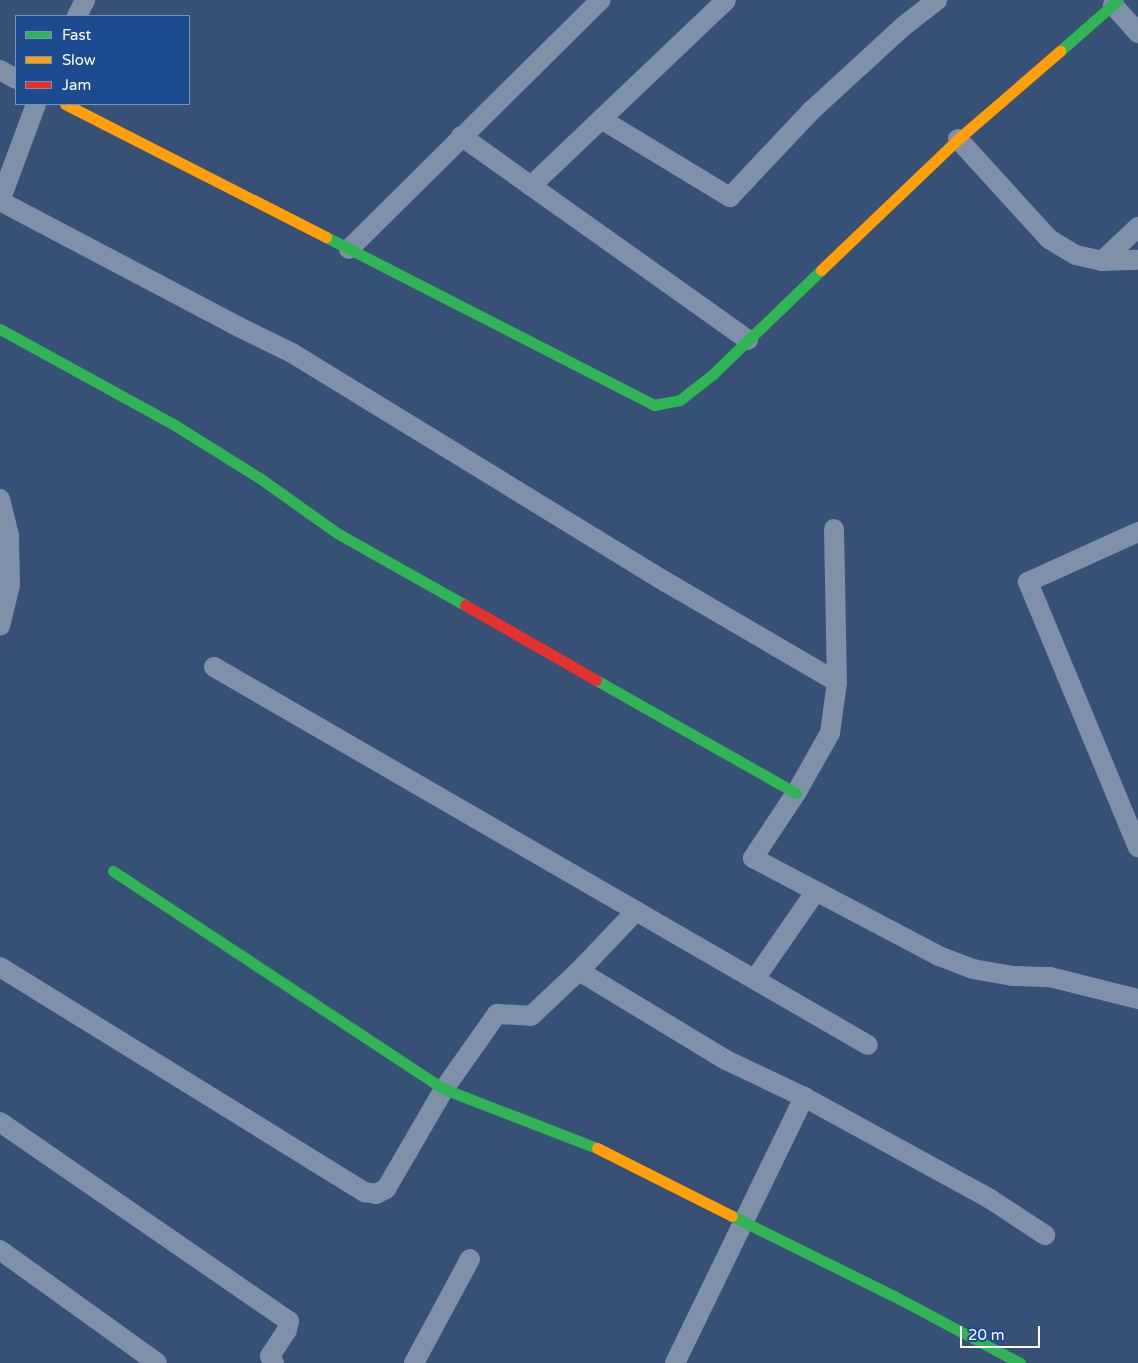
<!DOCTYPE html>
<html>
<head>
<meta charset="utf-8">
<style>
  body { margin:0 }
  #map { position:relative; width:1138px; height:1363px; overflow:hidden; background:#375075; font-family:"Varela Round",sans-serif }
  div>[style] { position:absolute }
  .street>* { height:20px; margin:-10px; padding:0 10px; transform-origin:10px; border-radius:10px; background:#7e91a8 }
  .fast>* { height:11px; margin:-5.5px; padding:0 5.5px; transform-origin:5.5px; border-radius:5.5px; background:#30b455 }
  .slow>* { height:11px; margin:-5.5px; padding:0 5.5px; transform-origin:5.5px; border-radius:5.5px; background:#ff9f0a }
  .jam>* { height:11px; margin:-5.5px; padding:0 5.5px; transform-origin:5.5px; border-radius:5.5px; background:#e5322d }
  span { translate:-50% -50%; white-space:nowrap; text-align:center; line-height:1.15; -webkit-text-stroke:5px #1c4b90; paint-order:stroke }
  .legend { position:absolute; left:15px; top:15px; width:175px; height:90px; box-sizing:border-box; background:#1c4b90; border:1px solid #7793bc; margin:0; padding:6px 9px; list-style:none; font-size:15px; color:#fff }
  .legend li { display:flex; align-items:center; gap:10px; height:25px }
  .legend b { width:25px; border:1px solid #7793bc }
  .scale { position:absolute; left:960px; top:1326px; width:80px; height:22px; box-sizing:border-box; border:2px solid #fff; border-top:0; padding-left:6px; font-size:15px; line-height:18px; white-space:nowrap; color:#fff; -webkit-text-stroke:4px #1c4b90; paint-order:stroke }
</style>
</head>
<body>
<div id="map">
  <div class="street">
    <div style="left:1113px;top:5px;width:38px;rotate:48deg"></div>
    <div style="left:77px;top:16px;width:18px;rotate:-63deg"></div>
    <div style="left:0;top:70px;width:18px;rotate:29deg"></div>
    <div style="left:601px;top:119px;width:151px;rotate:31.2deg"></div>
    <div style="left:730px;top:197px;width:118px;rotate:-46.7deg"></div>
    <div style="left:811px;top:111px;width:127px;rotate:-42.5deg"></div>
    <div style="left:905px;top:25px;width:41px;rotate:-38deg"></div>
    <div style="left:461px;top:136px;width:352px;rotate:35.4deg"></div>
    <div style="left:958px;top:139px;width:135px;rotate:47.7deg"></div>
    <div style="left:1049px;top:239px;width:31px;rotate:31deg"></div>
    <div style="left:1076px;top:255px;width:27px;rotate:13deg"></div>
    <div style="left:1102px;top:261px;width:36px;rotate:-2deg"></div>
    <div style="left:531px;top:186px;width:269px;rotate:-43.6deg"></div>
    <div style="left:0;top:201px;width:270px;rotate:27.8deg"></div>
    <div style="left:239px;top:327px;width:59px;rotate:26.1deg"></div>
    <div style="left:292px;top:353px;width:439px;rotate:31.5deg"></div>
    <div style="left:666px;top:582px;width:198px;rotate:30.3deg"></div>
    <div style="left:0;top:201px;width:103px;rotate:-69.6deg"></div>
    <div style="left:349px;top:249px;width:354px;rotate:-44.7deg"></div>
    <div style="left:1102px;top:261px;width:50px;rotate:-43.4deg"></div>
    <div style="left:0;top:499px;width:38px;rotate:76deg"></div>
    <div style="left:9px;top:536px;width:49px;rotate:88.8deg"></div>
    <div style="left:10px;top:585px;width:42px;rotate:103.7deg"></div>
    <div style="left:834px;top:529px;width:153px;rotate:88.9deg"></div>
    <div style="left:837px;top:682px;width:51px;rotate:97.8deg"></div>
    <div style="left:830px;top:733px;width:69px;rotate:119.5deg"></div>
    <div style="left:796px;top:793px;width:78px;rotate:123.5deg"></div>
    <div style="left:753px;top:858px;width:210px;rotate:27.8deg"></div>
    <div style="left:939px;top:956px;width:36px;rotate:21deg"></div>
    <div style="left:973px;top:969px;width:41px;rotate:9.9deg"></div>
    <div style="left:1013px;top:976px;width:37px;rotate:2deg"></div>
    <div style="left:1050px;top:977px;width:91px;rotate:14deg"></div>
    <div style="left:1138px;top:532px;width:121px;rotate:155.6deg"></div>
    <div style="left:1028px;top:582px;width:287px;rotate:67.5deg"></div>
    <div style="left:214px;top:667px;width:755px;rotate:30.03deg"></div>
    <div style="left:0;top:967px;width:429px;rotate:31.7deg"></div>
    <div style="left:365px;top:1192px;width:11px;rotate:10deg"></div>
    <div style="left:376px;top:1194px;width:11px;rotate:-27deg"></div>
    <div style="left:386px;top:1189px;width:116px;rotate:-59.9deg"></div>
    <div style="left:444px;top:1089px;width:92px;rotate:-54.8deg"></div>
    <div style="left:497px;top:1014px;width:34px;rotate:3deg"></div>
    <div style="left:531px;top:1016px;width:66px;rotate:-43.2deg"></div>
    <div style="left:579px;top:971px;width:83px;rotate:-46.5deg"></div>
    <div style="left:579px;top:971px;width:172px;rotate:31.2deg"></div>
    <div style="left:726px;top:1060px;width:86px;rotate:25.4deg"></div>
    <div style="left:804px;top:1097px;width:212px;rotate:28.7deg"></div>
    <div style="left:990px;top:1199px;width:66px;rotate:33.2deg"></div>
    <div style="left:755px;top:979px;width:107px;rotate:-55.3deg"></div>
    <div style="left:0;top:1122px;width:351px;rotate:34.6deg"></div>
    <div style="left:289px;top:1321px;width:9px;rotate:103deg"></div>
    <div style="left:287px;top:1330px;width:31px;rotate:123deg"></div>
    <div style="left:270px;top:1356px;width:8px;rotate:60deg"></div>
    <div style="left:0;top:1250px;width:193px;rotate:35.7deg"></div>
    <div style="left:414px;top:1363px;width:118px;rotate:-61.7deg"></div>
    <div style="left:675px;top:1363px;width:296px;rotate:-64.1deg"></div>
  </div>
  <div class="fast">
    <div style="left:1060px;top:51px;width:77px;rotate:-41.3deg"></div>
    <div style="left:326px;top:237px;width:369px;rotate:27.1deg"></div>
    <div style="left:654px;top:405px;width:26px;rotate:-11deg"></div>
    <div style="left:680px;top:400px;width:42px;rotate:-38.2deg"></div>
    <div style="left:713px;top:374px;width:150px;rotate:-43.9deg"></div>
    <div style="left:0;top:329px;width:197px;rotate:28.8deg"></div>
    <div style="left:173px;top:424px;width:104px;rotate:32deg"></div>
    <div style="left:261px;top:479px;width:93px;rotate:35.4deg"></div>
    <div style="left:337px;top:533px;width:147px;rotate:29.4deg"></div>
    <div style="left:596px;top:680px;width:230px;rotate:29.5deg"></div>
    <div style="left:113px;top:871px;width:396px;rotate:33.4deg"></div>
    <div style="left:444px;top:1089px;width:164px;rotate:21.1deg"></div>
    <div style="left:732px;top:1216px;width:181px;rotate:26.3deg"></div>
    <div style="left:894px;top:1296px;width:143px;rotate:28deg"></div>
  </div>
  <div class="slow">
    <div style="left:65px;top:104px;width:293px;rotate:27deg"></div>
    <div style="left:821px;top:270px;width:190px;rotate:-43.7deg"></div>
    <div style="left:958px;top:139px;width:135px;rotate:-40.8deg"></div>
    <div style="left:597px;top:1148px;width:151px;rotate:26.7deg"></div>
  </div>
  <div class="jam">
    <div style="left:465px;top:605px;width:151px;rotate:29.8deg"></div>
  </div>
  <ul class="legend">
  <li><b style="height:6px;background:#30b455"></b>Fast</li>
  <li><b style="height:6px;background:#ff9f0a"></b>Slow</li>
  <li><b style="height:6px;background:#e5322d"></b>Jam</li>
  </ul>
  <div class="scale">20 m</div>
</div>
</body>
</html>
